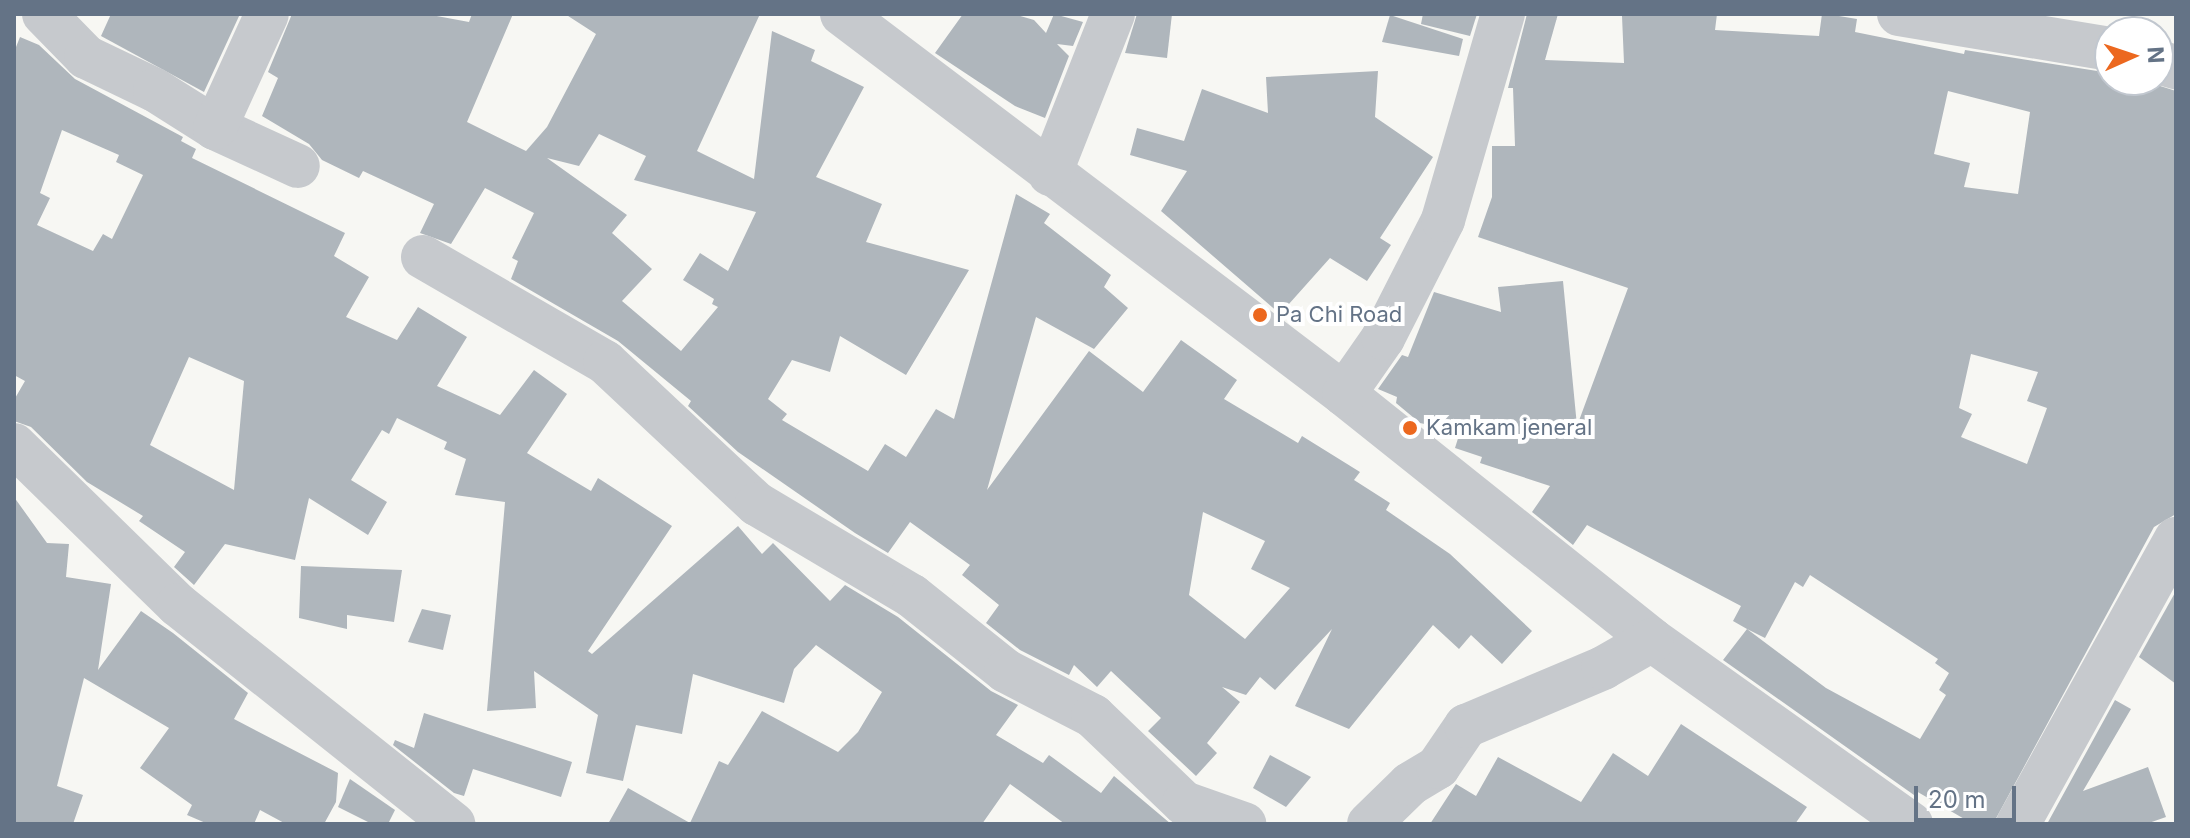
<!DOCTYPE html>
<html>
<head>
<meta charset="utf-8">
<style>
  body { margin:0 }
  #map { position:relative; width:2190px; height:838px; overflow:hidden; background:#f7f7f3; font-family:Inter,sans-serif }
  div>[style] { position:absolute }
  .building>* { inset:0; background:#afb6bc }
  .minor>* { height:44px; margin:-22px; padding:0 22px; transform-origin:22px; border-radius:22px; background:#c6c9cd }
  .dots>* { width:22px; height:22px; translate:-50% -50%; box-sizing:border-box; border:4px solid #fff; border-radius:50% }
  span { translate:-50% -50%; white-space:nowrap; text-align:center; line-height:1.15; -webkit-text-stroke:8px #fff; paint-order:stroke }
  .poi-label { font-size:22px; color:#647386 }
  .left { translate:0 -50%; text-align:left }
  .frame { position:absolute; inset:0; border:16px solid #647386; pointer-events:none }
  .north { position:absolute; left:2094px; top:16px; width:80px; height:80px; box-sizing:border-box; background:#fff; border:2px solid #c1c7cf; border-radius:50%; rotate:87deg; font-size:22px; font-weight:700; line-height:32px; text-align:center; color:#647386 }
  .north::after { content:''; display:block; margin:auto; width:28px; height:36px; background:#ec681f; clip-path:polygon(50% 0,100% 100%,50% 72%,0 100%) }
  .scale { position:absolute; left:1914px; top:786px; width:102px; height:36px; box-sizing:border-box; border:4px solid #647386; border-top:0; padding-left:10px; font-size:24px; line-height:28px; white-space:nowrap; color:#647386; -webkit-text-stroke:6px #fff; paint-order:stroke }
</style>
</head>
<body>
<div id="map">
  <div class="building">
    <div style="clip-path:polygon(111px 14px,240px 14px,204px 92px,101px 36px)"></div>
    <div style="clip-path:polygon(evenodd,292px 14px,426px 14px,469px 22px,472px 14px,513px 14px,467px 122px,526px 151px,547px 127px,596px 34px,565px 14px,760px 14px,697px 151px,754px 179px,772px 31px,815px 50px,811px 61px,864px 87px,816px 177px,882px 204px,866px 242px,969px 270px,906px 375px,840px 336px,830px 372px,792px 360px,768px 399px,787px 414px,782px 420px,868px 471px,885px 444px,906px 457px,936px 409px,954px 419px,1016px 194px,1050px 214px,1044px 223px,1111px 275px,1104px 287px,1128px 308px,1094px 349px,1036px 317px,987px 490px,1089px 351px,1143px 392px,1181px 340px,1237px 380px,1224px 399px,1298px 443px,1302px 436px,1360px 472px,1354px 480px,1390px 503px,1386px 510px,1450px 554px,1532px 631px,1502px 664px,1471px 635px,1459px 649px,1433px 625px,1349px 729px,1295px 706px,1332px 629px,1275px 690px,1260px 677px,1246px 695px,1222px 687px,1240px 702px,1207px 743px,1217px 753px,1196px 776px,1148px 731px,1161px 718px,1111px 671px,1097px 687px,1074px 665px,1069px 675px,1020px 650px,986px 623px,999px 605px,962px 575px,970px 565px,910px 522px,888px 553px,855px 533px,738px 452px,688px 406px,691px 401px,618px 341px,511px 279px,518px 261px,512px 258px,534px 213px,485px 188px,451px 244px,420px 233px,434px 204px,363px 171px,359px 178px,322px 160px,309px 144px,262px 116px,278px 78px,268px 72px,292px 14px,599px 134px,646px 156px,634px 180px,756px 212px,728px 271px,700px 253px,683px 280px,714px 299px,712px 304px,718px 307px,681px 351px,622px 301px,652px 269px,612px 233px,627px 215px,547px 158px,579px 166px,599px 134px,292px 14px,1203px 512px,1265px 541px,1251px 569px,1290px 588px,1245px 639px,1189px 595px,1203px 512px)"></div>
    <div style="clip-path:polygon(963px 14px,1013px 14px,1034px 20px,1046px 33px,1054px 14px,1083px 22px,1073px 46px,1057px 44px,1069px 56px,1045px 118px,1015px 106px,935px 53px)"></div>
    <div style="clip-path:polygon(1137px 14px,1172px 14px,1167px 58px,1125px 53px)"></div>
    <div style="clip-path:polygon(1423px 14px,1477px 14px,1470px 36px,1421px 24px)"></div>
    <div style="clip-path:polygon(evenodd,1527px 14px,1558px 14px,1545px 60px,1624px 63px,1622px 16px,1717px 14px,1715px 30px,1819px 36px,1822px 14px,1827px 14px,1857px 19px,1855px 32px,1964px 54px,1965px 50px,2110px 73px,2110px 80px,2141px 80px,2176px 91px,2176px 514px,2154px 527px,1993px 824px,1973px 824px,1916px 791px,1914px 795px,1723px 660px,1747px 629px,1733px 621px,1741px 606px,1587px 525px,1573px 545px,1532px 512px,1550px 486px,1480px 463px,1482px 457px,1455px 448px,1460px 432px,1420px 423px,1396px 403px,1397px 397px,1378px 389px,1402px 355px,1408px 357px,1434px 292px,1501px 312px,1498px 287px,1563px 281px,1577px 426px,1628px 288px,1478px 237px,1492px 197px,1492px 146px,1515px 146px,1513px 88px,1508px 88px,1527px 14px,1948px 91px,2030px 112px,2018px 194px,1964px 187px,1970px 163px,1934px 154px,1948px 91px,1527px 14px,1971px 354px,2038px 372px,2027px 401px,2047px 408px,2027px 464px,1961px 437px,1972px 414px,1959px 408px,1971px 354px,1527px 14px,1810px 575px,1938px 659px,1935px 663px,1949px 673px,1939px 690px,1946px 695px,1920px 739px,1826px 688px,1747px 629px,1765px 638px,1795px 582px,1803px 587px,1810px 575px)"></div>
    <div style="clip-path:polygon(1390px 15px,1463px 39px,1459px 56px,1382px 42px)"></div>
    <div style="clip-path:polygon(evenodd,20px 37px,39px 45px,75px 79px,183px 137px,181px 141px,196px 149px,192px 158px,345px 233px,334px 256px,369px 277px,346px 317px,397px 340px,418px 307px,467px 337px,437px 386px,500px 415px,534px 370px,567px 394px,527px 453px,591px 491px,598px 478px,672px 526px,588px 651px,592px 654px,738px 526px,762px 554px,773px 543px,830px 601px,845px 585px,898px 617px,991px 691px,1018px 705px,996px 735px,1043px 763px,1049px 755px,1101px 793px,1114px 776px,1171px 824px,1065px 824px,1010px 784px,982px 824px,608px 824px,628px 788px,690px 823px,719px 761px,728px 765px,762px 711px,838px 752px,858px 732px,882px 692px,816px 645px,794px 669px,784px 703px,693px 674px,682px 734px,636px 725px,623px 781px,586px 773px,598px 715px,534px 671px,536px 708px,487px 711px,505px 502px,455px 495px,466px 459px,444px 449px,447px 442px,397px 418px,389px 434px,382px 430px,351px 480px,387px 502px,368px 535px,309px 498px,295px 560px,225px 544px,194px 585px,174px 567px,185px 552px,139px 521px,143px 516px,87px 482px,31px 427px,14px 421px,14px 400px,25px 381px,14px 375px,14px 52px,20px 37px,62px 130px,119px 155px,116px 162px,143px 175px,112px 239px,103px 234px,93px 251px,37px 225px,50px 198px,40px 193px,62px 130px,20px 37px,189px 357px,244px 381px,234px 490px,150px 445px,189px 357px)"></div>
    <div style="clip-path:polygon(1378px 71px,1375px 117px,1433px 157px,1380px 238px,1391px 245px,1367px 281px,1330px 258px,1280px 314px,1161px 211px,1187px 171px,1130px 155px,1137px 128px,1184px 141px,1202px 89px,1268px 113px,1266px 77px)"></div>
    <div style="clip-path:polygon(14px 497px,47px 543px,69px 544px,66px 577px,111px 584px,98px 670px,141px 611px,173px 633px,248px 693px,234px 719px,338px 773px,336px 802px,324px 824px,286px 824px,260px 810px,254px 824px,208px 824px,187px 815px,192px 805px,140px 768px,169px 728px,84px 678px,57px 786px,83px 795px,73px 824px,14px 824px)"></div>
    <div style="clip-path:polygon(301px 566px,402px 570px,394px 622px,347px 615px,347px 629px,299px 618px)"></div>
    <div style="clip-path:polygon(2176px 591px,2176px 684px,2139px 657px)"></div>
    <div style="clip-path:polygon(422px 609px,451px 615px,443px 650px,408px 642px)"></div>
    <div style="clip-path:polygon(2115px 700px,2131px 709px,2083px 791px,2148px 767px,2166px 817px,2146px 824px,2047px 824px)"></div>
    <div style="clip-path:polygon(424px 713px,572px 762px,561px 797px,473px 769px,464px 796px,454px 793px,393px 745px,395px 740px,414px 748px)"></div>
    <div style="clip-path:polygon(1681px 724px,1807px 807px,1795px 824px,1430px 824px,1456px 784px,1476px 796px,1498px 757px,1581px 802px,1613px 753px,1648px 776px)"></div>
    <div style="clip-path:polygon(1270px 755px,1311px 777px,1286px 807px,1253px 788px)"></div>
    <div style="clip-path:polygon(350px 779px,395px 810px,388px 824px,372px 824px,338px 807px)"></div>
  </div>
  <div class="minor">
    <div style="left:44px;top:14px;width:60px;rotate:45.7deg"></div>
    <div style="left:86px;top:57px;width:76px;rotate:25.6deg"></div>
    <div style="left:155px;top:90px;width:71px;rotate:32.3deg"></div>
    <div style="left:215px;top:128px;width:91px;rotate:24.6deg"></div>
    <div style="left:842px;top:14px;width:630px;rotate:37.12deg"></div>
    <div style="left:1344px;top:394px;width:394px;rotate:38.6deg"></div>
    <div style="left:1652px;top:640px;width:318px;rotate:35.4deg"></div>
    <div style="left:1899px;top:14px;width:214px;rotate:9.4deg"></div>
    <div style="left:2158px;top:62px;width:19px;rotate:16deg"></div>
    <div style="left:215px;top:128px;width:125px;rotate:-65.5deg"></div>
    <div style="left:1050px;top:174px;width:172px;rotate:-68.5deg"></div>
    <div style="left:423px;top:257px;width:210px;rotate:30deg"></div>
    <div style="left:605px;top:362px;width:208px;rotate:43.1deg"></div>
    <div style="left:757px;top:504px;width:180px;rotate:30.7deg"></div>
    <div style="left:912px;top:596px;width:120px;rotate:38.6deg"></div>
    <div style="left:1006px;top:671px;width:98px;rotate:27.3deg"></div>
    <div style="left:1093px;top:716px;width:126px;rotate:43.7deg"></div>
    <div style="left:1184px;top:803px;width:64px;rotate:19.3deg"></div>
    <div style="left:1344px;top:394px;width:68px;rotate:-55.1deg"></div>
    <div style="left:1383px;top:338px;width:132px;rotate:-63deg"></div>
    <div style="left:1443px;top:220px;width:215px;rotate:-73.8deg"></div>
    <div style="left:14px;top:445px;width:229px;rotate:44.3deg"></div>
    <div style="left:178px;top:605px;width:352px;rotate:38.5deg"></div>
    <div style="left:1369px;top:824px;width:57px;rotate:-44.3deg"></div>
    <div style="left:1410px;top:784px;width:33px;rotate:-31deg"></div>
    <div style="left:1438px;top:767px;width:50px;rotate:-55.7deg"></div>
    <div style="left:1466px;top:726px;width:149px;rotate:-22.9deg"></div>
    <div style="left:1603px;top:668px;width:56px;rotate:-29.7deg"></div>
    <div style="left:2018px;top:824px;width:326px;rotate:-61deg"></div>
  </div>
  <div class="dots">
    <div style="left:1260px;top:315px;background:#ec681f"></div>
    <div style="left:1410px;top:428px;background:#ec681f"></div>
  </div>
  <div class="poi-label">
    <span class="left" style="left:1276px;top:315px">Pa Chi Road</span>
    <span class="left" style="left:1426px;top:428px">Kamkam jeneral</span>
  </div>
  <div class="frame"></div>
  <div class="north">N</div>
  <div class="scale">20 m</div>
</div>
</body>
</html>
